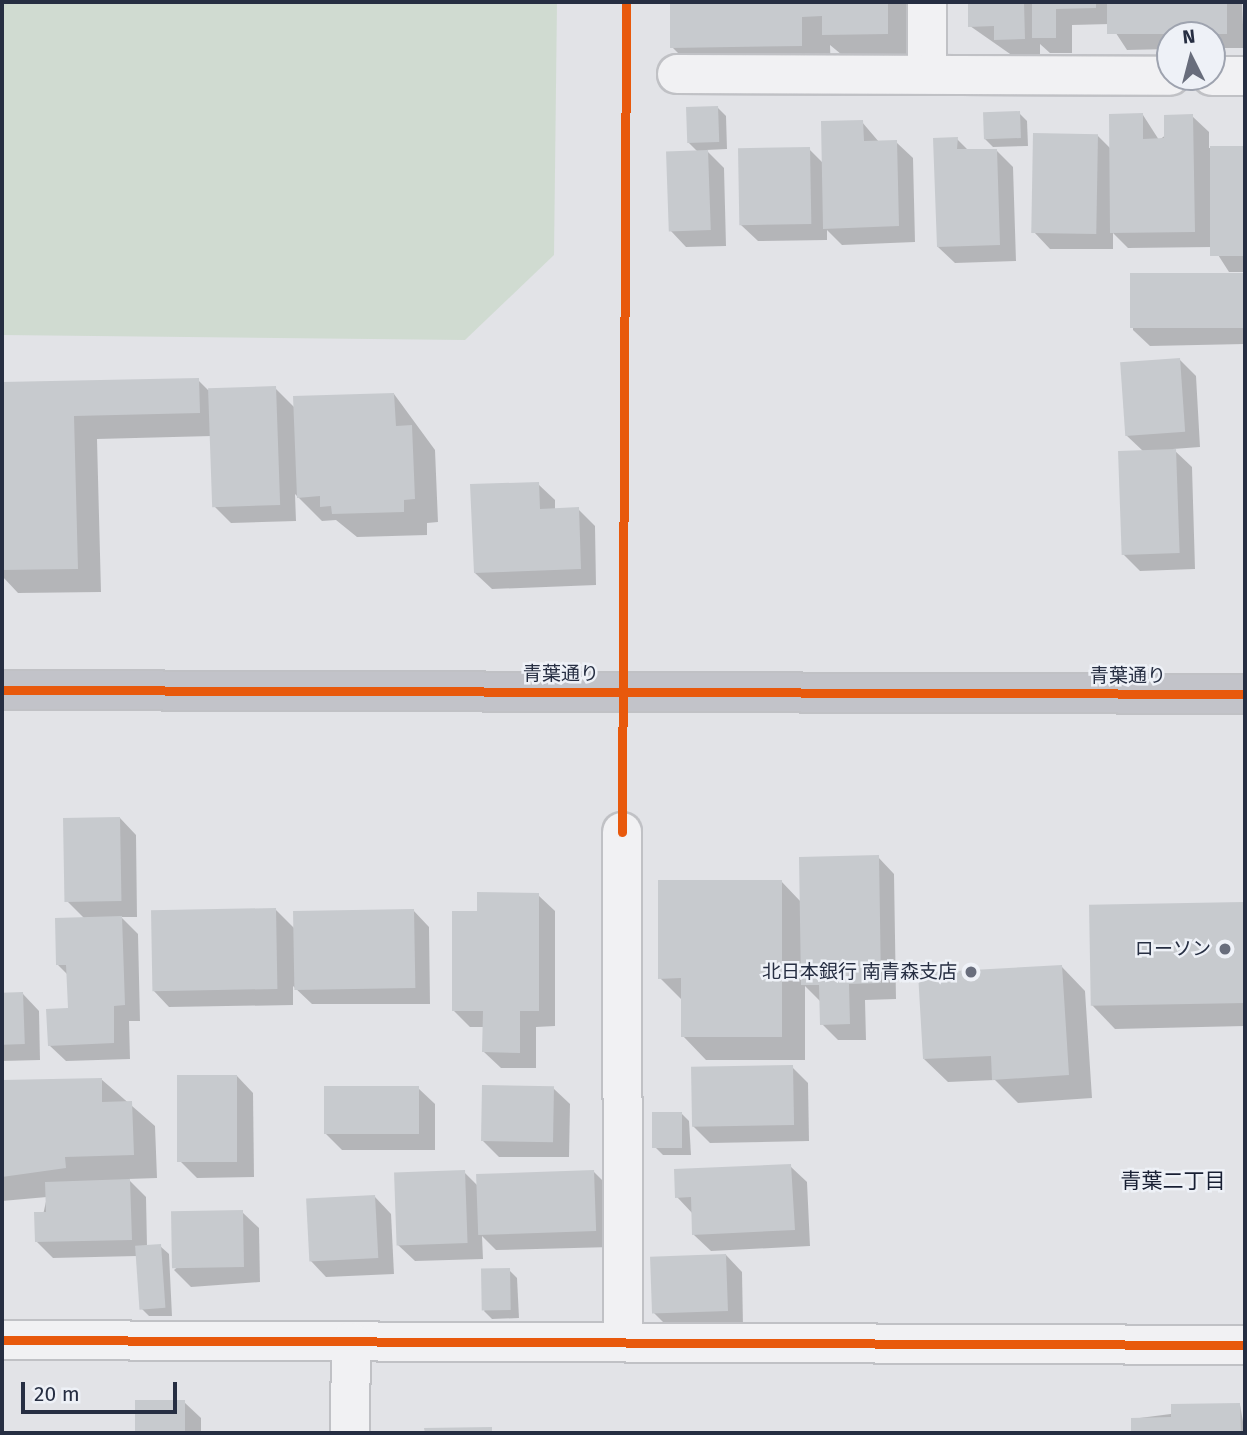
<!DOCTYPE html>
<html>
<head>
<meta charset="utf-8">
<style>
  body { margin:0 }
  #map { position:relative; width:1247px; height:1435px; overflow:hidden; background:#e2e3e7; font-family:"Fira Sans","Noto Sans JP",sans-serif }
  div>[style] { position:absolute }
  .green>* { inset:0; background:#d0dbd1 }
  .shadow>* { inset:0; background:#0003 }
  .building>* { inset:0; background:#c7cace; transform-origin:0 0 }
  .roads { filter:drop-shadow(2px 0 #c0c1c5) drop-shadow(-2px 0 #c0c1c5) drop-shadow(0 2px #c0c1c5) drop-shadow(0 -2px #c0c1c5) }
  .street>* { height:38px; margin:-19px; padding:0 19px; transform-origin:19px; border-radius:19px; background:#f1f1f3 }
  .secondary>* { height:38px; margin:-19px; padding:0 19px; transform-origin:19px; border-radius:19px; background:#c2c3c9 }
  .cycleway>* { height:9px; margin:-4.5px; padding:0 4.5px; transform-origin:4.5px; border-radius:4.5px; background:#e8590c }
  .dots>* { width:19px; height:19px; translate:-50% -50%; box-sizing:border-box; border:4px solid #eef1f7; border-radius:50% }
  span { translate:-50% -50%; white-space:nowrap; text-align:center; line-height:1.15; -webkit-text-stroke:5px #eef1f7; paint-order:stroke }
  .street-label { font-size:19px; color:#262e42 }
  .poi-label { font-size:19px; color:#262e42 }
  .right { translate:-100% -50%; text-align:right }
  .neighbourhood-label { font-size:21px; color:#181f33 }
  .frame { position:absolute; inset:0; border:4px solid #262e42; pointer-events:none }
  .north { position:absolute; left:1156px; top:21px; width:70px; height:70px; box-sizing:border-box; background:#eef1f7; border:2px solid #9ea3af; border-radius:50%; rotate:354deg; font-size:19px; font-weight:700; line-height:28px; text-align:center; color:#262e42 }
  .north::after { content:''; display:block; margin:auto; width:24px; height:32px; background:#686d7c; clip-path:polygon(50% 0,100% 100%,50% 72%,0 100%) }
  .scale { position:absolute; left:21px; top:1382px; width:156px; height:32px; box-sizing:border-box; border:4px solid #262e42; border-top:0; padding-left:9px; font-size:21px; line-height:24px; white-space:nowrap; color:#262e42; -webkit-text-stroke:5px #eef1f7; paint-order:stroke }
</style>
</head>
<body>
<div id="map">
  <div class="green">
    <div style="clip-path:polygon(2px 2px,557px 2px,554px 255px,465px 340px,2px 335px)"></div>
  </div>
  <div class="shadow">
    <div style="clip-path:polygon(672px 2px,917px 2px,917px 63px,853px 64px,830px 45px,831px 75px,702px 77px,672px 47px)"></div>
    <div style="clip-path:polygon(970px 2px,1242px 2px,1244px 48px,1212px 48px,1212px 35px,1170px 35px,1170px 49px,1127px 50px,1110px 24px,1072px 25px,1072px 53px,1050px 53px,1040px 44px,1040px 55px,1013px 56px,970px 26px)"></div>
    <div style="clip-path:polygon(718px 108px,726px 116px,727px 149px,706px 150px,724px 168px,726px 246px,686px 247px,670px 230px,698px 152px,688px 142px)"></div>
    <div style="clip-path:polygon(1019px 113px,1027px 121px,1028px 146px,993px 147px,985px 139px)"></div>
    <div style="clip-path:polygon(1143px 115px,1159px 140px,1192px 116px,1209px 132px,1209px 148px,1245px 148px,1245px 272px,1229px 272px,1213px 247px,1128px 248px,1113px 233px,1113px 249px,1050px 249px,1034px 232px,1097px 135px,1111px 149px)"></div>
    <div style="clip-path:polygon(862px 122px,879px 142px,896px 142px,913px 158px,915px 242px,842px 245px,827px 230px,827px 240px,758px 241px,741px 225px,809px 149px,823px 163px)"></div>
    <div style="clip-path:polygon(957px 139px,969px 151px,996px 150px,1013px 167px,1016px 261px,955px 263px,938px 247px)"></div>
    <div style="clip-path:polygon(1245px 275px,1245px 344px,1150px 346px,1133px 330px,1132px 279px)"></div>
    <div style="clip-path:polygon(1180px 360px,1196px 376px,1200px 447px,1173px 449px,1192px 467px,1195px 569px,1140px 571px,1123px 554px,1144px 452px,1126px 435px)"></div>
    <div style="clip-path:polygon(198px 380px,208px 390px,275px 388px,295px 408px,394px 394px,435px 450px,438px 522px,427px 523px,427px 535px,357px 537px,336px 520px,322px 521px,295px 494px,296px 521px,231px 523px,215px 507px,212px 436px,97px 439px,101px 592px,18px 593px,2px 576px,2px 383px)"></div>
    <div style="clip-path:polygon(538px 484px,555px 500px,555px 510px,578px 509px,595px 526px,596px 585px,492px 589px,475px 573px)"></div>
    <div style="clip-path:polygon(120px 818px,136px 835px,137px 917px,121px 917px,138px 934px,140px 1021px,129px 1021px,130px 1059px,66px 1061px,49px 1045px,70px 1009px,68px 975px,58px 965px,85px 919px,67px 901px)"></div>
    <div style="clip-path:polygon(878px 857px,894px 874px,896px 999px,865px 1000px,866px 1040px,838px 1040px,822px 1024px,820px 1001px,805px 986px,805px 1060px,706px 1060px,683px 1036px,683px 1001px,660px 978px,781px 881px,801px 902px)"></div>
    <div style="clip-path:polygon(538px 895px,555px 911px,555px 1026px,536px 1027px,536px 1068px,501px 1068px,484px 1052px,484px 1027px,470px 1027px,453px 1010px,479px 913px)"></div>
    <div style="clip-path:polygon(1243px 903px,1245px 1026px,1115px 1029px,1092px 1005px)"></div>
    <div style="clip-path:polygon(276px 910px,295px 929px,413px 910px,429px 927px,430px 1004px,312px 1004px,293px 986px,293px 1005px,169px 1007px,153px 990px)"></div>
    <div style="clip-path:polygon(1062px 967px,1085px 991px,1092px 1098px,1018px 1103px,995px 1080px,948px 1082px,924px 1059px)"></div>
    <div style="clip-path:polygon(23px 994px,39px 1011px,40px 1060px,2px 1061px,2px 995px)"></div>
    <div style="clip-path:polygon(792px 1067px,808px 1083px,809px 1141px,710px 1143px,693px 1126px)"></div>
    <div style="clip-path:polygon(237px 1076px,253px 1093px,254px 1177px,197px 1178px,180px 1161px)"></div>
    <div style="clip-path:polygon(101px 1079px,155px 1126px,157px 1178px,128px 1179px,146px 1197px,147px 1246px,160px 1246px,169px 1254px,172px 1316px,149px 1316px,141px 1308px,137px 1256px,53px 1258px,37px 1242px,47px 1197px,2px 1201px,2px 1082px)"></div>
    <div style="clip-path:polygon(418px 1088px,435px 1104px,435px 1150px,342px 1150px,326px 1134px)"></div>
    <div style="clip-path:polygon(553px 1088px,570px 1104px,569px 1157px,499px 1157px,483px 1141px)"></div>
    <div style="clip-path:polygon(681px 1113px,689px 1121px,691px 1155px,663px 1155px,655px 1147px)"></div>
    <div style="clip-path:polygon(790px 1166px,807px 1182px,810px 1246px,711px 1251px,694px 1235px,693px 1214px,677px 1197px)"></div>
    <div style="clip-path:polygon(593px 1171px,610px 1188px,612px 1247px,496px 1250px,482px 1236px,483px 1259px,415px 1261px,398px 1245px,464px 1172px,478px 1186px)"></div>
    <div style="clip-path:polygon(375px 1197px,391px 1214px,394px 1274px,326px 1277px,310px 1260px)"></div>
    <div style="clip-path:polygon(242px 1212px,259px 1228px,260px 1282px,191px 1287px,174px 1270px)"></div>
    <div style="clip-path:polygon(726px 1255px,742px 1272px,743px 1327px,670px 1329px,653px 1312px)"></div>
    <div style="clip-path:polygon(509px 1270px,517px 1278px,519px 1318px,492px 1319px,484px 1311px)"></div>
    <div style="clip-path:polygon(137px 1402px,184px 1402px,201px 1418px,201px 1433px,137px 1433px)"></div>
    <div style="clip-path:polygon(1240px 1405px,1245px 1433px,1133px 1433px,1132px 1419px)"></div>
  </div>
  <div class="building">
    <div style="clip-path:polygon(670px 2px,888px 2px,888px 34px,822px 35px,822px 16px,802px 17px,802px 46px,670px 48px)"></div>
    <div style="clip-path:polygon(968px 2px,1024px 2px,1025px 39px,994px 40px,994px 26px,968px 27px)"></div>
    <div style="clip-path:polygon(1032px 2px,1096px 2px,1096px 8px,1056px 9px,1056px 38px,1032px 38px)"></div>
    <div style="left:1107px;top:2px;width:120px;height:32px"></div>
    <div style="left:718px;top:106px;width:36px;height:32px;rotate:88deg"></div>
    <div style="left:1020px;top:111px;width:27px;height:37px;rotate:88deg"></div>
    <div style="clip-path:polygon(1143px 113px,1143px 139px,1164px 138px,1164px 115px,1193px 114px,1195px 232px,1110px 233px,1109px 114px)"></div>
    <div style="clip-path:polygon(863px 120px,864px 141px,897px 140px,899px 226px,823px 229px,821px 121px)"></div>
    <div style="left:1033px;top:133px;width:65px;height:100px;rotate:1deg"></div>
    <div style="clip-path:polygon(958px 137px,957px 149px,997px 149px,1000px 245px,937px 247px,933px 138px)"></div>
    <div style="left:1210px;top:146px;width:35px;height:110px"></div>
    <div style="left:810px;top:147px;width:77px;height:72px;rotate:89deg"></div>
    <div style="left:708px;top:150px;width:80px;height:42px;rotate:88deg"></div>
    <div style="left:1245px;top:273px;width:55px;height:115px;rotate:90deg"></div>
    <div style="left:1180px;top:358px;width:74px;height:60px;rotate:86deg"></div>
    <div style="clip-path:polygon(199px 378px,200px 413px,74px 416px,78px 569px,2px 570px,2px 382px)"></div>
    <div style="left:276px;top:386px;width:119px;height:68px;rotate:88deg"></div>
    <div style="clip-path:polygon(394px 393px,396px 426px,412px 425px,415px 499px,404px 500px,404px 512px,332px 514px,331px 506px,320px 507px,320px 496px,297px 498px,293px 396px)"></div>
    <div style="left:1176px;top:449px;width:104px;height:58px;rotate:88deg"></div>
    <div style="clip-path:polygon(539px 482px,540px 509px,579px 507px,581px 569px,474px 573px,470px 484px)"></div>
    <div style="left:120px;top:817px;width:84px;height:57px;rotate:89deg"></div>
    <div style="clip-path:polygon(879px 855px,881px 983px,849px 984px,850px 1024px,820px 1025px,819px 985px,801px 985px,799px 857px)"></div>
    <div style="clip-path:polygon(658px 880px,782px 880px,782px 1037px,681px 1037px,681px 978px,658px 979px)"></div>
    <div style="clip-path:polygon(477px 892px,539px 893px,539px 1011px,520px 1011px,520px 1053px,482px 1052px,483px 1011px,452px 1011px,452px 911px,477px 911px)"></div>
    <div style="left:1244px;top:902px;width:101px;height:155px;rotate:89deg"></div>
    <div style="left:276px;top:908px;width:81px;height:125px;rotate:89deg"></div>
    <div style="left:414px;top:909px;width:79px;height:121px;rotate:89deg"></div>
    <div style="clip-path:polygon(122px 916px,125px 1005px,114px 1006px,114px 1043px,48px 1046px,46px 1009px,68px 1008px,66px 965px,56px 965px,55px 918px)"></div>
    <div style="clip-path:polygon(1062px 965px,1069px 1075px,992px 1080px,991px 1056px,923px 1059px,918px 973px)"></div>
    <div style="left:23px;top:992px;width:52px;height:21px;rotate:88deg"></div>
    <div style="left:793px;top:1065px;width:60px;height:102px;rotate:89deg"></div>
    <div style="left:177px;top:1075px;width:60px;height:87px"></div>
    <div style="clip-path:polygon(102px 1078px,102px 1102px,132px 1101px,134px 1155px,65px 1157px,66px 1168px,2px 1177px,2px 1080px)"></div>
    <div style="left:482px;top:1085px;width:72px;height:56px;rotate:1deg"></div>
    <div style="left:324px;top:1086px;width:95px;height:48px"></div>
    <div style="left:652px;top:1112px;width:30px;height:36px"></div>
    <div style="clip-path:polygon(791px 1164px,795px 1230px,692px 1235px,691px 1197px,675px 1198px,674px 1169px)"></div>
    <div style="left:465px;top:1170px;width:73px;height:71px;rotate:88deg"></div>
    <div style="left:594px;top:1170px;width:61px;height:118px;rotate:88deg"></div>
    <div style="clip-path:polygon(130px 1179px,132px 1240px,35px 1242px,34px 1212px,46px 1212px,45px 1182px)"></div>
    <div style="left:375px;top:1195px;width:63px;height:69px;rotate:87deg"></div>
    <div style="left:243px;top:1210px;width:57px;height:72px;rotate:89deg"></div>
    <div style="left:161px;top:1244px;width:64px;height:26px;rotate:86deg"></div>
    <div style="left:726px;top:1254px;width:57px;height:76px;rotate:88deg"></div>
    <div style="left:510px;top:1268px;width:42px;height:29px;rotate:89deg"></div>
    <div style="left:135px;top:1400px;width:50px;height:33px"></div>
    <div style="clip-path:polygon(1240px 1403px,1241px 1433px,1131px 1433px,1131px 1418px,1171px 1417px,1171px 1404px)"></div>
    <div style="clip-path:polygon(492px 1427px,492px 1433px,425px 1433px,424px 1428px)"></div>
    <div style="left:1000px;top:1431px;width:91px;height:2px"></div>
  </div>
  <div class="roads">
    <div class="street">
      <div style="left:927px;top:2px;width:72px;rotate:90deg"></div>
      <div style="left:677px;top:74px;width:493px;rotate:0.2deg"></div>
      <div style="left:1212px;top:76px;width:33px"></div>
      <div style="left:622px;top:832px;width:510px;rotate:89.89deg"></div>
      <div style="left:2px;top:1340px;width:1243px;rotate:0.23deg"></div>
      <div style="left:350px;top:1433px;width:91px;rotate:-89.4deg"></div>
    </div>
    <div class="secondary">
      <div style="left:2px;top:690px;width:1243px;rotate:0.18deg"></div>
    </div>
  </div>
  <div class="cycleway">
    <div style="left:2px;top:690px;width:1243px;rotate:0.18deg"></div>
    <div style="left:622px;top:832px;width:830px;rotate:-89.72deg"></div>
    <div style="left:2px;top:1340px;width:1243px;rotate:0.23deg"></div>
  </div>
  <div class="dots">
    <div style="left:1225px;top:949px;background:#686d7c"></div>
    <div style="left:971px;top:972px;background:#686d7c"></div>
  </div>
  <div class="street-label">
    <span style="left:561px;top:674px">青葉通り</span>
    <span style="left:1128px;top:676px">青葉通り</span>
  </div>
  <div class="poi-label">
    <span class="right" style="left:1211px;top:949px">ローソン</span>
    <span class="right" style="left:957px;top:972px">北日本銀行 南青森支店</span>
  </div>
  <div class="neighbourhood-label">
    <span style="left:1173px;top:1181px">青葉二丁目</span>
  </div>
  <div class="frame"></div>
  <div class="north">N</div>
  <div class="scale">20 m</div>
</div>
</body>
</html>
